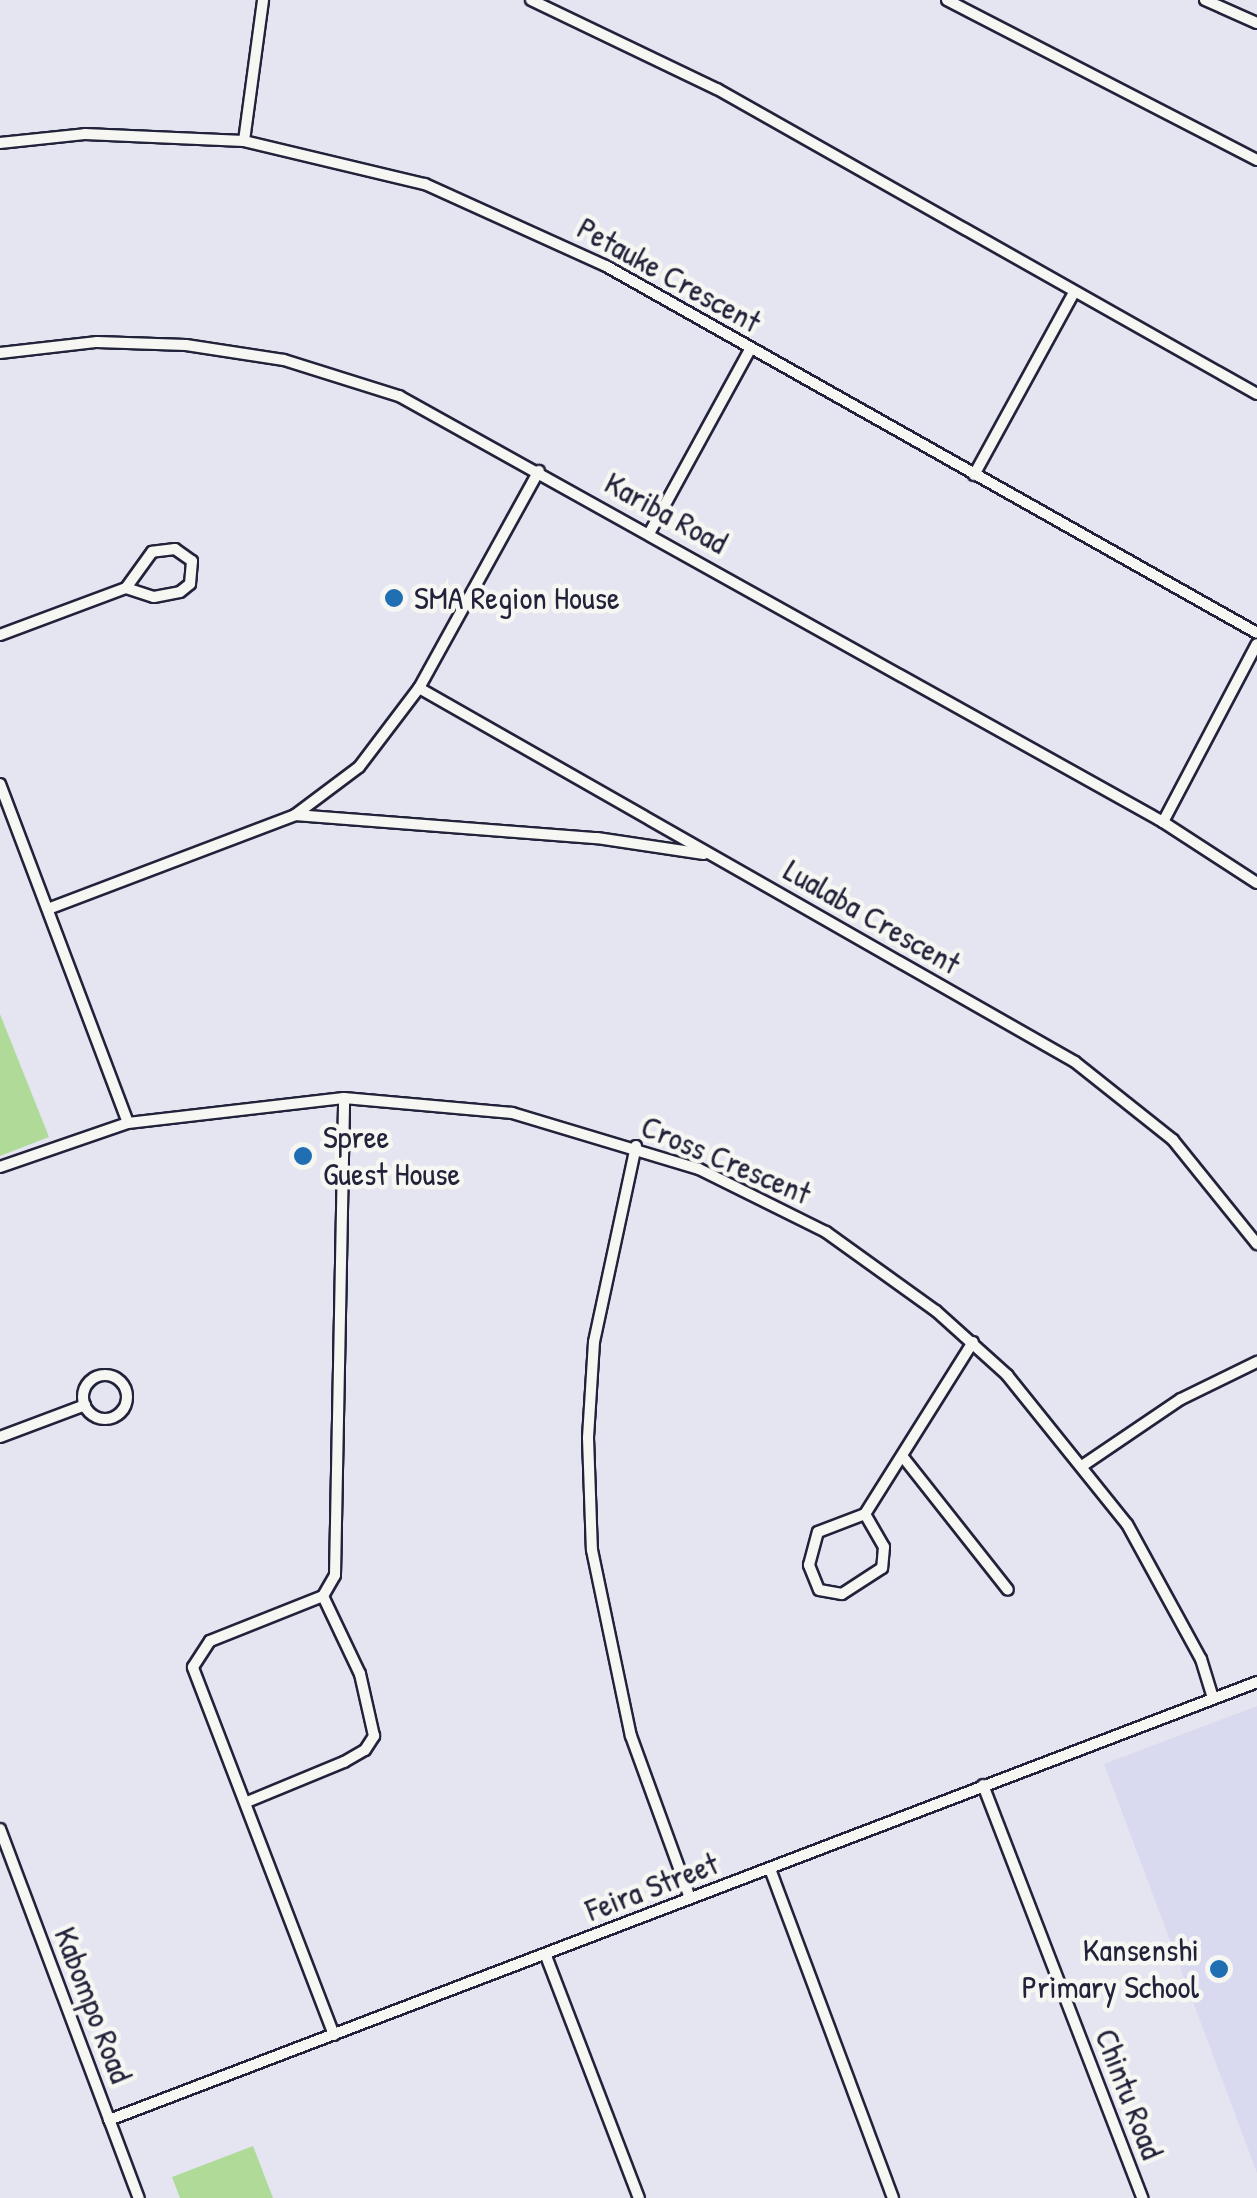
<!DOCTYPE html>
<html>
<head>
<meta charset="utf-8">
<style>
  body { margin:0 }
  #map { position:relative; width:1257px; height:2198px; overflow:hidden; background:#e5e5f1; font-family:"Patrick Hand",sans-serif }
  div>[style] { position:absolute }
  .built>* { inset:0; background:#d9d9f0 }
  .green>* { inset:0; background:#afda98 }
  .roads { filter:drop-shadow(2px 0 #22223b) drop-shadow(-2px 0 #22223b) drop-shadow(0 2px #22223b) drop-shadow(0 -2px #22223b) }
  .street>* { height:10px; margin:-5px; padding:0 5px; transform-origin:5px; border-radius:5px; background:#f6f6f2 }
  .street>.ring { margin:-5px; padding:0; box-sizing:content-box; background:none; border:10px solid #f6f6f2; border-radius:50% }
  .dots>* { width:28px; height:28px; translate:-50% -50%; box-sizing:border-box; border:5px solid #f6f6f2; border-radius:50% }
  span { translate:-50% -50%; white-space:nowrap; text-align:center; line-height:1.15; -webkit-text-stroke:9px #f6f6f2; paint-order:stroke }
  .street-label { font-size:32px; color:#22223b }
  .poi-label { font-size:32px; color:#22223b }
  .left { translate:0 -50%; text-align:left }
  .right { translate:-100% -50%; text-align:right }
</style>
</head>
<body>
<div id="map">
  <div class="built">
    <div style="clip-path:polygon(1257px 1706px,1257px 2173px,1104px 1764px)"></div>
  </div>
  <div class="green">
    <div style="clip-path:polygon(0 1014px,49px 1137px,0 1156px)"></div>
    <div style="clip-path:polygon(253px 2146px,273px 2198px,180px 2198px,172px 2177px)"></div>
  </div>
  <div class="roads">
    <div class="street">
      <div style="left:531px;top:0;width:206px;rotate:25.6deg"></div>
      <div style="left:717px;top:89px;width:620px;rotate:29.46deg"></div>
      <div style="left:947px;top:0;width:349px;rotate:27.3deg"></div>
      <div style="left:1205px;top:0;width:57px;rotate:23.9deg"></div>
      <div style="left:244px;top:141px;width:142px;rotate:-82.3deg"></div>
      <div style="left:0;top:143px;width:85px;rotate:-6deg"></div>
      <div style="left:85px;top:134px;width:159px;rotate:2.5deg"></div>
      <div style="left:244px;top:141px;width:186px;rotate:13.4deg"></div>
      <div style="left:425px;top:184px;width:199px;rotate:24.4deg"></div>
      <div style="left:606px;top:266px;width:747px;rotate:29.41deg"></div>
      <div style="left:0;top:353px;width:98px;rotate:-6.5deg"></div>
      <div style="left:97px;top:342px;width:89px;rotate:1.9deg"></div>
      <div style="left:186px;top:345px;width:99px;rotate:8.7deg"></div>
      <div style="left:284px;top:360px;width:121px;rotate:17.4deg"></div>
      <div style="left:399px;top:396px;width:875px;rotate:29.14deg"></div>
      <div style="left:1163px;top:822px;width:112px;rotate:33deg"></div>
      <div style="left:974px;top:475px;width:209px;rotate:-61.3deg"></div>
      <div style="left:650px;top:532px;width:209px;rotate:-61.3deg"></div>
      <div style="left:0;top:635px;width:134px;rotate:-20.5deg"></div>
      <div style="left:126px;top:588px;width:29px;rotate:18deg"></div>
      <div style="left:154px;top:597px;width:26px;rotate:-11deg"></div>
      <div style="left:180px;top:592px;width:13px;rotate:-39deg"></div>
      <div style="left:190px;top:584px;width:23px;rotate:-85deg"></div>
      <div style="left:192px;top:561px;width:21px;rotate:-145deg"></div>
      <div style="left:175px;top:549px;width:23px;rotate:173deg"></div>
      <div style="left:152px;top:552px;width:44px;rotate:125.8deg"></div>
      <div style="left:419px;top:688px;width:755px;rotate:29.69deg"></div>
      <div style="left:1075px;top:1062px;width:125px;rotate:38.5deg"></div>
      <div style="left:1173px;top:1140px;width:134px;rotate:51.1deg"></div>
      <div style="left:0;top:784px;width:362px;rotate:69.3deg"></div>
      <div style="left:295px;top:815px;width:303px;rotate:4.4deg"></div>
      <div style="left:597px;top:838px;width:108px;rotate:8.5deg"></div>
      <div style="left:1163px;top:822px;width:201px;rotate:-62.2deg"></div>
      <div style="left:48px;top:909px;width:264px;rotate:-20.8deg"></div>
      <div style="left:295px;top:815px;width:80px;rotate:-36.9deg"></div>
      <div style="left:359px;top:767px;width:99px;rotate:-52.8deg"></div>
      <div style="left:419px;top:688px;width:248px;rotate:-61.1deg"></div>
      <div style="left:636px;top:1146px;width:200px;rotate:102.1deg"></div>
      <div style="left:594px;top:1342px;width:96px;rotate:93.6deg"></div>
      <div style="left:588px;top:1438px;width:112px;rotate:88deg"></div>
      <div style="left:592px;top:1550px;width:190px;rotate:78.2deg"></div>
      <div style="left:631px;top:1736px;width:172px;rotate:70deg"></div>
      <div style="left:0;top:1167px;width:135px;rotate:-19deg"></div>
      <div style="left:128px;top:1123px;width:217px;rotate:-6.6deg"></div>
      <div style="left:344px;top:1098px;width:169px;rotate:5.1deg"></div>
      <div style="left:512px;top:1113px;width:195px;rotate:16.7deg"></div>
      <div style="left:699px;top:1169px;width:142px;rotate:26.4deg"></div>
      <div style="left:826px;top:1232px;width:135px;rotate:35.7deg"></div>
      <div style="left:936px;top:1311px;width:96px;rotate:42deg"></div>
      <div style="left:1007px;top:1375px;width:191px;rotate:51.2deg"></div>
      <div style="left:1127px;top:1524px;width:154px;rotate:61.3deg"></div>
      <div style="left:1201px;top:1659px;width:41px;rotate:72.9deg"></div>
      <div class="ring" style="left:83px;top:1375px;width:34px;height:34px"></div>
      <div style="left:0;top:1437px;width:91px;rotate:-20.6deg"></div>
      <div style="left:903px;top:1457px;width:169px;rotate:51.7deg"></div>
      <div style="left:1085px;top:1464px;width:116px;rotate:-34.1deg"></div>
      <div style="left:1181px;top:1399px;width:85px;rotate:-26deg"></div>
      <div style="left:865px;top:1514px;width:38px;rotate:60deg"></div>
      <div style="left:884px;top:1547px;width:21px;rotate:95deg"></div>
      <div style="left:882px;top:1568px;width:48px;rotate:147deg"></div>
      <div style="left:842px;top:1594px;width:23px;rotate:-170deg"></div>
      <div style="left:819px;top:1590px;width:27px;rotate:-112deg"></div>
      <div style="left:809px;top:1565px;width:34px;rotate:-75deg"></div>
      <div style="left:818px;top:1532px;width:50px;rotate:-21deg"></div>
      <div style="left:865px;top:1514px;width:203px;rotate:-57.9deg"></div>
      <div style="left:983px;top:1785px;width:443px;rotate:68.9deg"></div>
      <div style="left:247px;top:1802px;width:105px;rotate:-22.4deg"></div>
      <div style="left:344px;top:1762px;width:24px;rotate:-30deg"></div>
      <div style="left:365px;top:1750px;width:17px;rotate:-57deg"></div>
      <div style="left:374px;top:1736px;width:64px;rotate:-102.7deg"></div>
      <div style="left:360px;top:1674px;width:86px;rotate:-115.4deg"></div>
      <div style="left:0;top:1829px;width:394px;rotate:69.4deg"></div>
      <div style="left:770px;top:1869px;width:351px;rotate:69.5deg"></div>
      <div style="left:546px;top:1956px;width:259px;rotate:69deg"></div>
      <div style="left:334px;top:2035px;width:394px;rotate:-111deg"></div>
      <div style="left:193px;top:1667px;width:31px;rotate:-57deg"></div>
      <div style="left:210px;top:1641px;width:122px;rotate:-21.7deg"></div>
      <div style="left:323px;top:1596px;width:24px;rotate:-60deg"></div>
      <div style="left:335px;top:1575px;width:477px;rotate:-88.9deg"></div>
      <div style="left:109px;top:2120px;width:1229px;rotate:-20.88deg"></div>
    </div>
  </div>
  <div class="dots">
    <div style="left:394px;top:598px;background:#1f6fb2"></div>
    <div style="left:303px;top:1156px;background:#1f6fb2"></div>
    <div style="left:1219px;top:1969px;background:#1f6fb2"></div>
  </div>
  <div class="street-label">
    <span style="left:669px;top:275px;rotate:29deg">Petauke Crescent</span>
    <span style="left:666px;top:513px;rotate:29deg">Kariba Road</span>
    <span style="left:872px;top:917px;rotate:30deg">Lualaba Crescent</span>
    <span style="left:726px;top:1160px;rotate:23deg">Cross Crescent</span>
    <span style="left:652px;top:1887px;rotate:-21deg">Feira Street</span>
    <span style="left:93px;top:2005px;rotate:69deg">Kabompo Road</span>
    <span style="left:1129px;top:2094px;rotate:69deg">Chintu Road</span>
  </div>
  <div class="poi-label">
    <span class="left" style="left:414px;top:598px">SMA Region House</span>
    <span class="left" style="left:323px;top:1156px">Spree<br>Guest House</span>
    <span class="right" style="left:1199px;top:1969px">Kansenshi<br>Primary School</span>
  </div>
</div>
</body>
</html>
